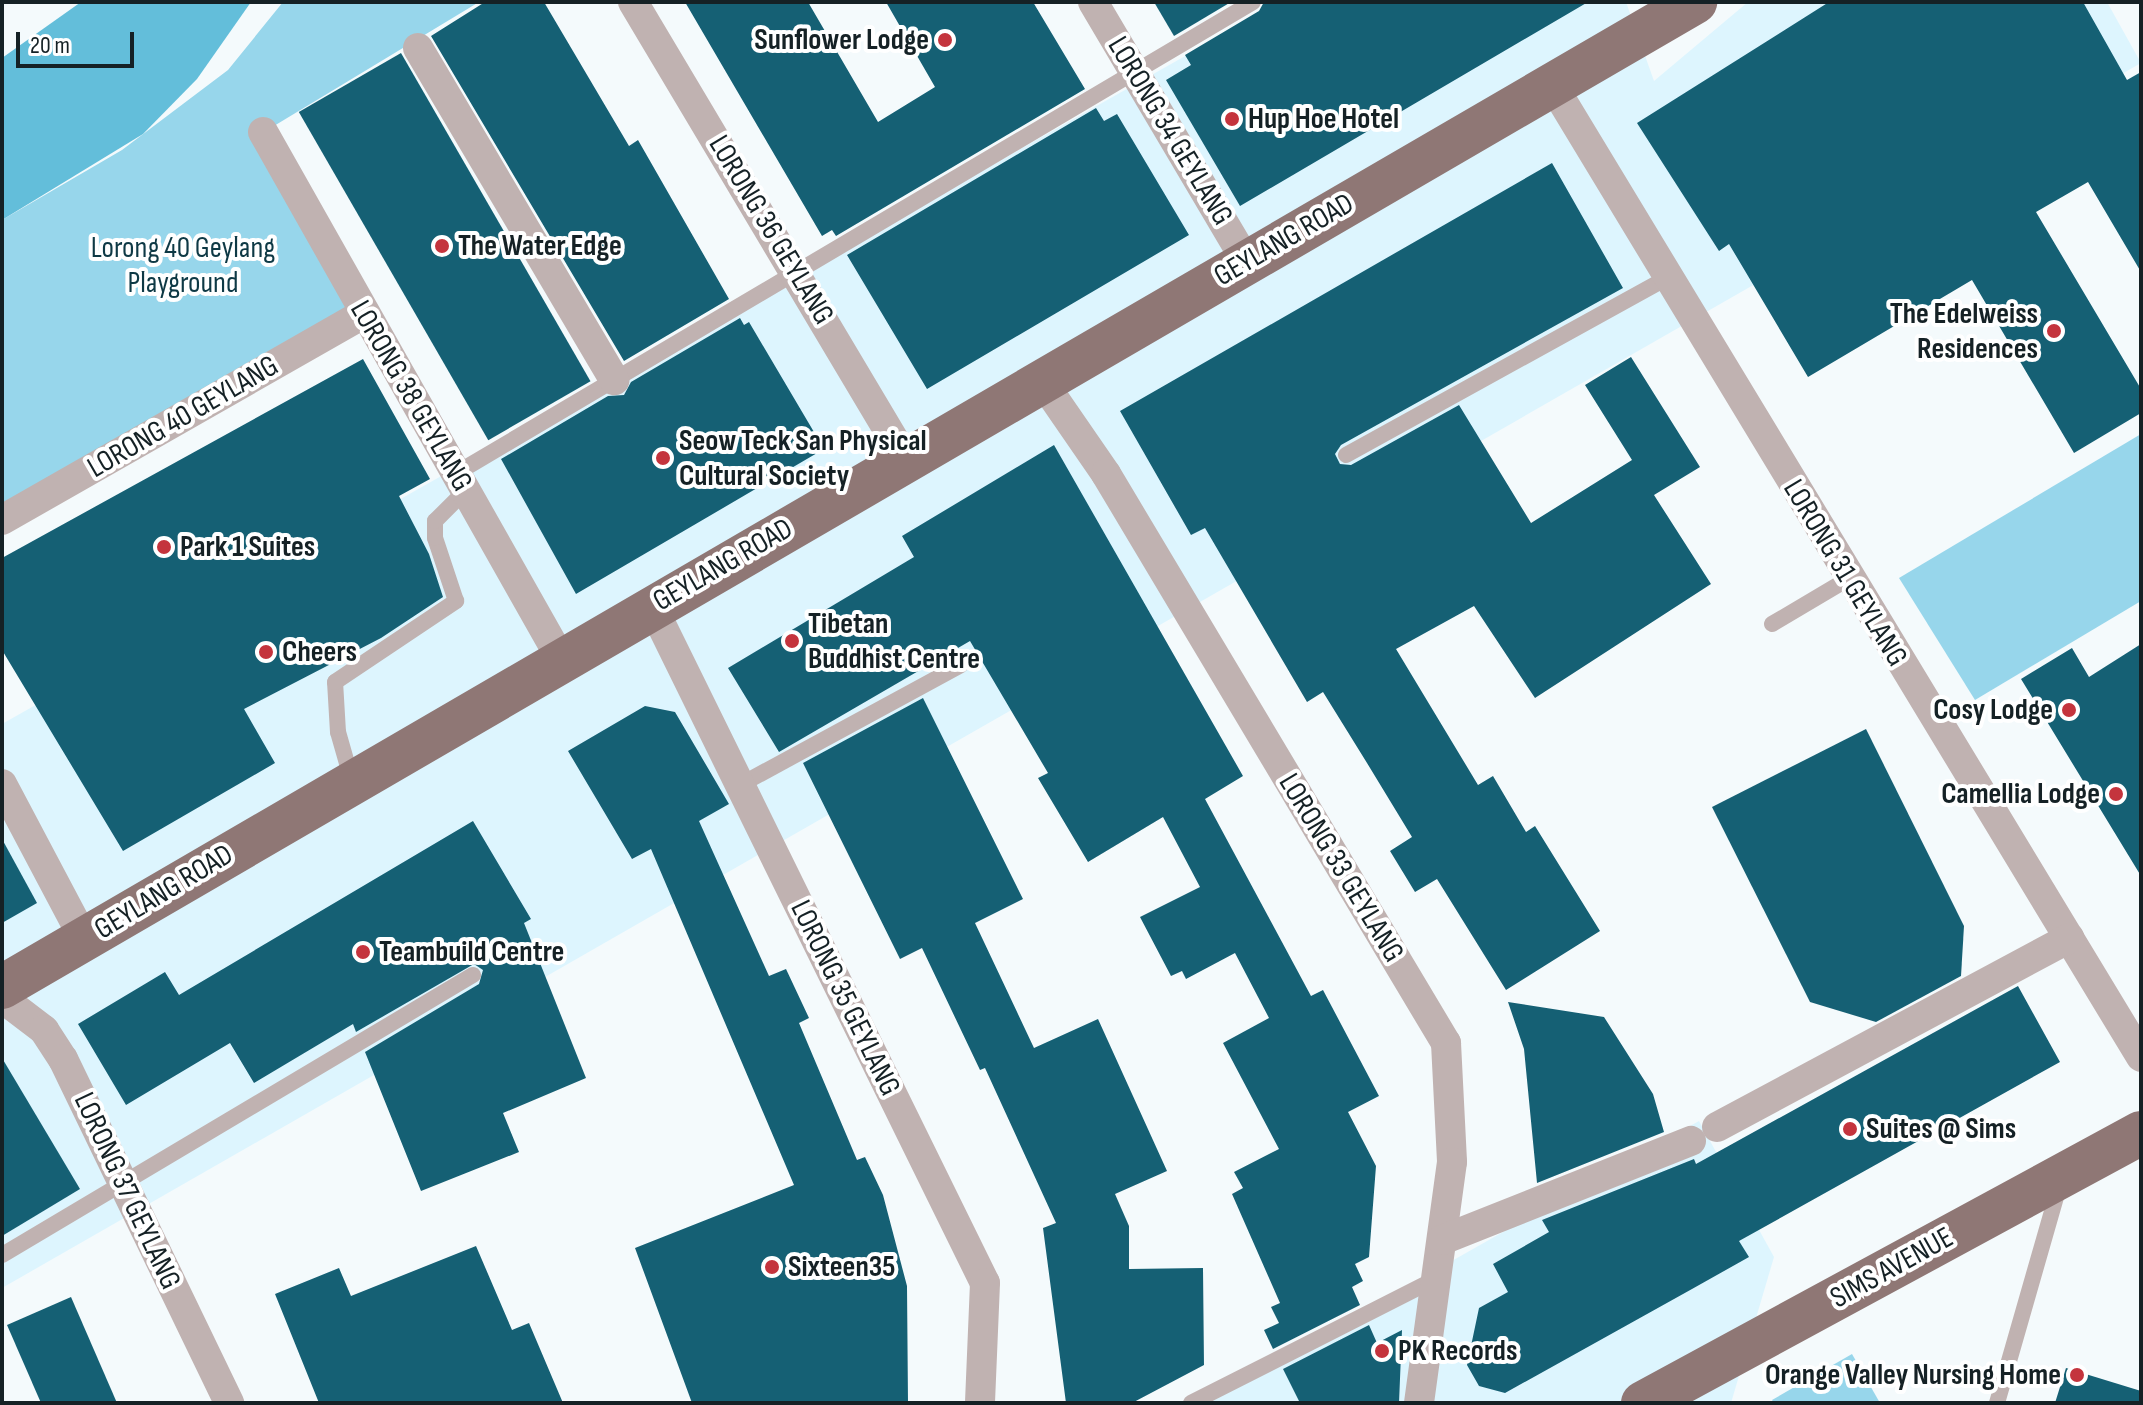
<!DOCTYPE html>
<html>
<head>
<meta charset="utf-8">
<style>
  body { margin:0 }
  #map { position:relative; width:2143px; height:1405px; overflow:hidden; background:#f4fafc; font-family:"Sofia Sans Condensed",sans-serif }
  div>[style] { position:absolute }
  .built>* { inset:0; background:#ddf5fe }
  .green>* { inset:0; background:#97d6eb }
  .water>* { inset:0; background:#63beda }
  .building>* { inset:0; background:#156074; transform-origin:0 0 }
  .lane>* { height:16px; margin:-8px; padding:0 8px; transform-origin:8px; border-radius:8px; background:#c0b2b1 }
  .street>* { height:30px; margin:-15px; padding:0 15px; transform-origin:15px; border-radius:15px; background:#c0b2b1 }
  .primary>* { height:44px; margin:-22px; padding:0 22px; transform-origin:22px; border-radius:22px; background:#8f7775 }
  .dots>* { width:22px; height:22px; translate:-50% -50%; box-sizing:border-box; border:4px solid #fff; border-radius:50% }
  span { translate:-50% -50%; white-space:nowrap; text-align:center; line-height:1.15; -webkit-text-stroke:8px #fff; paint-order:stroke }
  .poi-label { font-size:30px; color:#152125; font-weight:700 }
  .right { translate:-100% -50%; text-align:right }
  .left { translate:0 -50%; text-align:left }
  .street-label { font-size:30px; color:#152125 }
  .park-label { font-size:30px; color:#0e3945 }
  .frame { position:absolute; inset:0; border:4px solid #152125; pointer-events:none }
  .scale { position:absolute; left:16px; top:32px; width:118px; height:36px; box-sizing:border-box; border:4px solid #152125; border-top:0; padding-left:10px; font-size:24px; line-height:28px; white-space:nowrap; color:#152125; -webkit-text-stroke:6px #fff; paint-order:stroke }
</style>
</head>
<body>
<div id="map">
  <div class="built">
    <div style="clip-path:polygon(1281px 2px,1626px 2px,1654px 81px,1748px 2px,2107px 2px,2141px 63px,2px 1288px,2px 724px)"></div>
    <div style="clip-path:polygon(1699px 1121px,1774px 1257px,1731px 1403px,1201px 1403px)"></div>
  </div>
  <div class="green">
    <div style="clip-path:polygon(283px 2px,479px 2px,264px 132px,363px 314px,2px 518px,2px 220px,122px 150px,228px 70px)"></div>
    <div style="clip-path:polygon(2141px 434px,2141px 601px,1975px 700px,1899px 578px)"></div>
    <div style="clip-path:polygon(1852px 1354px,1880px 1403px,1774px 1403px,1772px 1400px)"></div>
  </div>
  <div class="water">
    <div style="clip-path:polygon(81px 2px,251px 2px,197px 79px,143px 134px,2px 220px,2px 58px)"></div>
  </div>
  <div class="building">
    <div style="clip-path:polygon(485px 2px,544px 2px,629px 146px,638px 140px,729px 299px,624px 361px,431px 36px)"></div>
    <div style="clip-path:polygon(685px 2px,808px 2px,878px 122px,935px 87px,886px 2px,1033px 2px,1085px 89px,836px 236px,832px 230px,822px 236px)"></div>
    <div style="clip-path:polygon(1154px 2px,1231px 2px,1174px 36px)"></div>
    <div style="clip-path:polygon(1264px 2px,1588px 2px,1240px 206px,1166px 80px,1191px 65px,1185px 55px,1259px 11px)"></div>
    <div style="clip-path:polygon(1829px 2px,2083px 2px,2127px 80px,2141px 72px,2141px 272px,2088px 182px,2036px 212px,2141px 389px,2141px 413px,2074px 453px,1972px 280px,1808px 377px,1729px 244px,1719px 251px,1637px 123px)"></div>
    <div style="left:401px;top:53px;width:379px;height:118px;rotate:60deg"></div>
    <div style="clip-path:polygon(1096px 108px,1104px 121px,1117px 114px,1189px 235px,927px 389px,847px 255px)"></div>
    <div style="clip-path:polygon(1552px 163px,1623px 288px,1341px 445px,1335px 454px,1340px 464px,1351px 465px,1459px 405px,1531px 523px,1632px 460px,1585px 385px,1631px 357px,1700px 467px,1654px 495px,1711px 584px,1535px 698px,1474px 606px,1396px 649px,1478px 785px,1493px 776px,1526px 832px,1535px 826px,1600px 931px,1506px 990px,1437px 879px,1415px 892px,1390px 851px,1412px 837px,1367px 763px,1323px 692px,1307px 702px,1205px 528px,1191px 535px,1120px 411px)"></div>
    <div style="clip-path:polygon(740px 318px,744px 325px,749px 322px,824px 449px,576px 594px,501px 459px,608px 396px,624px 395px,631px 382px)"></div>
    <div style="clip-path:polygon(363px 359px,430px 479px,399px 496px,429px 554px,443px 597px,381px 638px,244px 709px,275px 763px,123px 851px,2px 650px,2px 558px)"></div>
    <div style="clip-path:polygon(1054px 445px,1243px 776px,1205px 799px,1311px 996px,1323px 990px,1379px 1096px,1348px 1112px,1376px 1166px,1369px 1257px,1355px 1264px,1363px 1281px,1352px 1287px,1360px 1305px,1273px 1349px,1264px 1330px,1279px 1323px,1271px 1307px,1280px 1303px,1232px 1194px,1243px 1188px,1234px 1172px,1279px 1149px,1223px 1043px,1269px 1018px,1235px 953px,1186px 979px,1182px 971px,1171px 976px,1140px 917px,1200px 887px,1163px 817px,1088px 862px,1038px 778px,1048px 773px,970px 641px,779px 752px,728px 668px,914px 557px,902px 536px)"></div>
    <div style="clip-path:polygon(2141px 644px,2141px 876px,2021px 679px,2072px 648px,2089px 677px)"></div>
    <div style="clip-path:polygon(923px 698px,1023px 899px,975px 923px,1034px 1048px,1098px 1019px,1167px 1171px,1115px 1194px,1129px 1226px,1129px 1269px,1203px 1268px,1204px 1365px,1132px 1403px,1066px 1403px,1043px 1228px,1056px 1223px,985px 1068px,980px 1070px,922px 948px,900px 959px,803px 763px)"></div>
    <div style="clip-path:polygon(645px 706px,675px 712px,729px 804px,699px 821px,769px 976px,786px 969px,809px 1018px,799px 1023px,857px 1160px,865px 1157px,883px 1195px,907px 1286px,908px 1403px,692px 1403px,635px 1248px,794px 1185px,651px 849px,632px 859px,568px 751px)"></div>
    <div style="clip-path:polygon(1866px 729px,1964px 926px,1961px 976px,1876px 1022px,1810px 1002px,1712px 807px)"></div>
    <div style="clip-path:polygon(473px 821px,531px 919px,524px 923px,586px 1078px,503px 1113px,519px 1152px,421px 1191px,365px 1052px,479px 984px,483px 970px,474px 964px,356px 1032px,353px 1024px,254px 1083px,230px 1043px,126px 1105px,78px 1024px,165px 972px,179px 995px)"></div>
    <div style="clip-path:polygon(2px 839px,37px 903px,2px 923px)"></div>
    <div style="clip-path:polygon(2018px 986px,2060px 1062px,1739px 1241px,1749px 1257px,1692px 1289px,1505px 1393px,1479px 1386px,1467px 1365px,1479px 1308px,1508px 1292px,1493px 1264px,1549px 1232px,1542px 1220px,1694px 1159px,1696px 1164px)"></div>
    <div style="clip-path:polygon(1508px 1002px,1604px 1017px,1653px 1094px,1664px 1132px,1537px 1183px,1524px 1049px)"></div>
    <div style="clip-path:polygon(2px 1058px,80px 1189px,2px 1236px)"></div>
    <div style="clip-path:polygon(476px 1246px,512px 1330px,529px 1323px,563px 1403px,319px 1403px,275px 1294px,339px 1268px,351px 1296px)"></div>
    <div style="clip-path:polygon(71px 1297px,117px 1403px,41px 1403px,7px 1325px)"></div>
    <div style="clip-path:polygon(1369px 1325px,1377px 1343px,1402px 1330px,1399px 1403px,1300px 1403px,1283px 1369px)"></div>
    <div style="clip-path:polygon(2066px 1368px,2141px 1391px,2141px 1403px,2055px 1403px)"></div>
  </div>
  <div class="lane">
    <div style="left:1346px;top:455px;width:369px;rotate:-28.9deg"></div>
    <div style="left:455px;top:474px;width:927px;rotate:-30.6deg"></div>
    <div style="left:1772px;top:624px;width:88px;rotate:-30.6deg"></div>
    <div style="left:352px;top:781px;width:51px;rotate:-105.9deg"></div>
    <div style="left:338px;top:732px;width:50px;rotate:-93.4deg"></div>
    <div style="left:335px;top:682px;width:146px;rotate:-33.8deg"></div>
    <div style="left:456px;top:601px;width:66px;rotate:-108.4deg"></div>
    <div style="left:435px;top:538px;width:17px;rotate:-90deg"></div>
    <div style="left:435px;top:521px;width:42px;rotate:-45deg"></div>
    <div style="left:740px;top:785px;width:251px;rotate:-28.5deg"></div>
    <div style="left:2px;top:1255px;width:548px;rotate:-30.73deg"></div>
    <div style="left:1191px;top:1403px;width:276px;rotate:-26.9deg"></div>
    <div style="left:1997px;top:1403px;width:228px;rotate:-74deg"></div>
  </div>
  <div class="street">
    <div style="left:633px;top:2px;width:533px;rotate:59.2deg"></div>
    <div style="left:1093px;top:2px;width:301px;rotate:59.4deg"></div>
    <div style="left:418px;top:48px;width:386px;rotate:59.4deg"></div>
    <div style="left:1553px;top:86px;width:1135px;rotate:58.8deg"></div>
    <div style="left:263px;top:132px;width:605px;rotate:60.51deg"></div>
    <div style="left:1044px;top:384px;width:109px;rotate:55.4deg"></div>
    <div style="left:1106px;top:474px;width:663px;rotate:59.14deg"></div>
    <div style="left:1446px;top:1043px;width:119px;rotate:87.1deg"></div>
    <div style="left:1452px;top:1162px;width:243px;rotate:97.8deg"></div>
    <div style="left:2px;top:520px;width:416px;rotate:-29.7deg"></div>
    <div style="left:652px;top:606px;width:754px;rotate:63.81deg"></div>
    <div style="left:985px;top:1283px;width:120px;rotate:92.4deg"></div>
    <div style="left:2px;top:784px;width:175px;rotate:62.1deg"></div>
    <div style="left:2px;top:998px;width:53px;rotate:37.3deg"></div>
    <div style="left:44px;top:1030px;width:35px;rotate:57deg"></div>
    <div style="left:63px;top:1059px;width:382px;rotate:64.2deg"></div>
    <div style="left:1717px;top:1127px;width:400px;rotate:-28.2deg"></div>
    <div style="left:1442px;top:1240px;width:268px;rotate:-21.7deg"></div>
  </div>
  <div class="primary">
    <div style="left:2px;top:987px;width:1959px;rotate:-30.19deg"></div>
    <div style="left:1643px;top:1403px;width:566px;rotate:-28.47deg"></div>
  </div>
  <div class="dots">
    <div style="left:945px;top:40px;background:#c4343d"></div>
    <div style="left:1232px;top:119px;background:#c4343d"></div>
    <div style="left:442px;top:246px;background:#c4343d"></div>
    <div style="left:2054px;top:331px;background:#c4343d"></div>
    <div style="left:663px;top:458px;background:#c4343d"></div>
    <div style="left:164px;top:547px;background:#c4343d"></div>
    <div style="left:792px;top:641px;background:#c4343d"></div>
    <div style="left:266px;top:652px;background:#c4343d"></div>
    <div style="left:2069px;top:710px;background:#c4343d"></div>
    <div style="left:2116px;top:794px;background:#c4343d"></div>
    <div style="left:363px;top:952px;background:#c4343d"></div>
    <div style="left:1850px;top:1129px;background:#c4343d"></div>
    <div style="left:772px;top:1267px;background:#c4343d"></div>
    <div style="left:1382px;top:1351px;background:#c4343d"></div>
    <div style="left:2077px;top:1375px;background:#c4343d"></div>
  </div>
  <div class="poi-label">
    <span class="right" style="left:929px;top:40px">Sunflower Lodge</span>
    <span class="left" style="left:1248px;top:119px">Hup Hoe Hotel</span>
    <span class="left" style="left:458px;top:246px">The Water Edge</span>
    <span class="right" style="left:2038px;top:331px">The Edelweiss<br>Residences</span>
    <span class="left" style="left:679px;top:458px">Seow Teck San Physical<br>Cultural Society</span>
    <span class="left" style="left:180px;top:547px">Park 1 Suites</span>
    <span class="left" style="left:808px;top:641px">Tibetan<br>Buddhist Centre</span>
    <span class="left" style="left:282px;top:652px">Cheers</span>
    <span class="right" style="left:2053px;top:710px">Cosy Lodge</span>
    <span class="right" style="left:2100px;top:794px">Camellia Lodge</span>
    <span class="left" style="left:379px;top:952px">Teambuild Centre</span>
    <span class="left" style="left:1866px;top:1129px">Suites @ Sims</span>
    <span class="left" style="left:788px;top:1267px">Sixteen35</span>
    <span class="left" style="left:1398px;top:1351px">PK Records</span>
    <span class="right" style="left:2061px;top:1375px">Orange Valley Nursing Home</span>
  </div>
  <div class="street-label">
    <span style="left:1170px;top:131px;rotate:59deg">LORONG 34 GEYLANG</span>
    <span style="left:771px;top:230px;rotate:59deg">LORONG 36 GEYLANG</span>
    <span style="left:1284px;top:240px;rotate:-30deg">GEYLANG ROAD</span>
    <span style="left:411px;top:396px;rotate:60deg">LORONG 38 GEYLANG</span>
    <span style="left:183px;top:417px;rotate:-30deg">LORONG 40 GEYLANG</span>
    <span style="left:723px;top:565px;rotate:-30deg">GEYLANG ROAD</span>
    <span style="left:1845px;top:573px;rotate:59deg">LORONG 31 GEYLANG</span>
    <span style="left:1341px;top:868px;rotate:59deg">LORONG 33 GEYLANG</span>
    <span style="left:164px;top:892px;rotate:-31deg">GEYLANG ROAD</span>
    <span style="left:845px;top:998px;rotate:64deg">LORONG 35 GEYLANG</span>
    <span style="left:127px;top:1191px;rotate:65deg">LORONG 37 GEYLANG</span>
    <span style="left:1892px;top:1268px;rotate:-29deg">SIMS AVENUE</span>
  </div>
  <div class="park-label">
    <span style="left:183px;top:265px">Lorong 40 Geylang<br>Playground</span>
  </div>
  <div class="frame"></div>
  <div class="scale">20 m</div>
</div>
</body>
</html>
